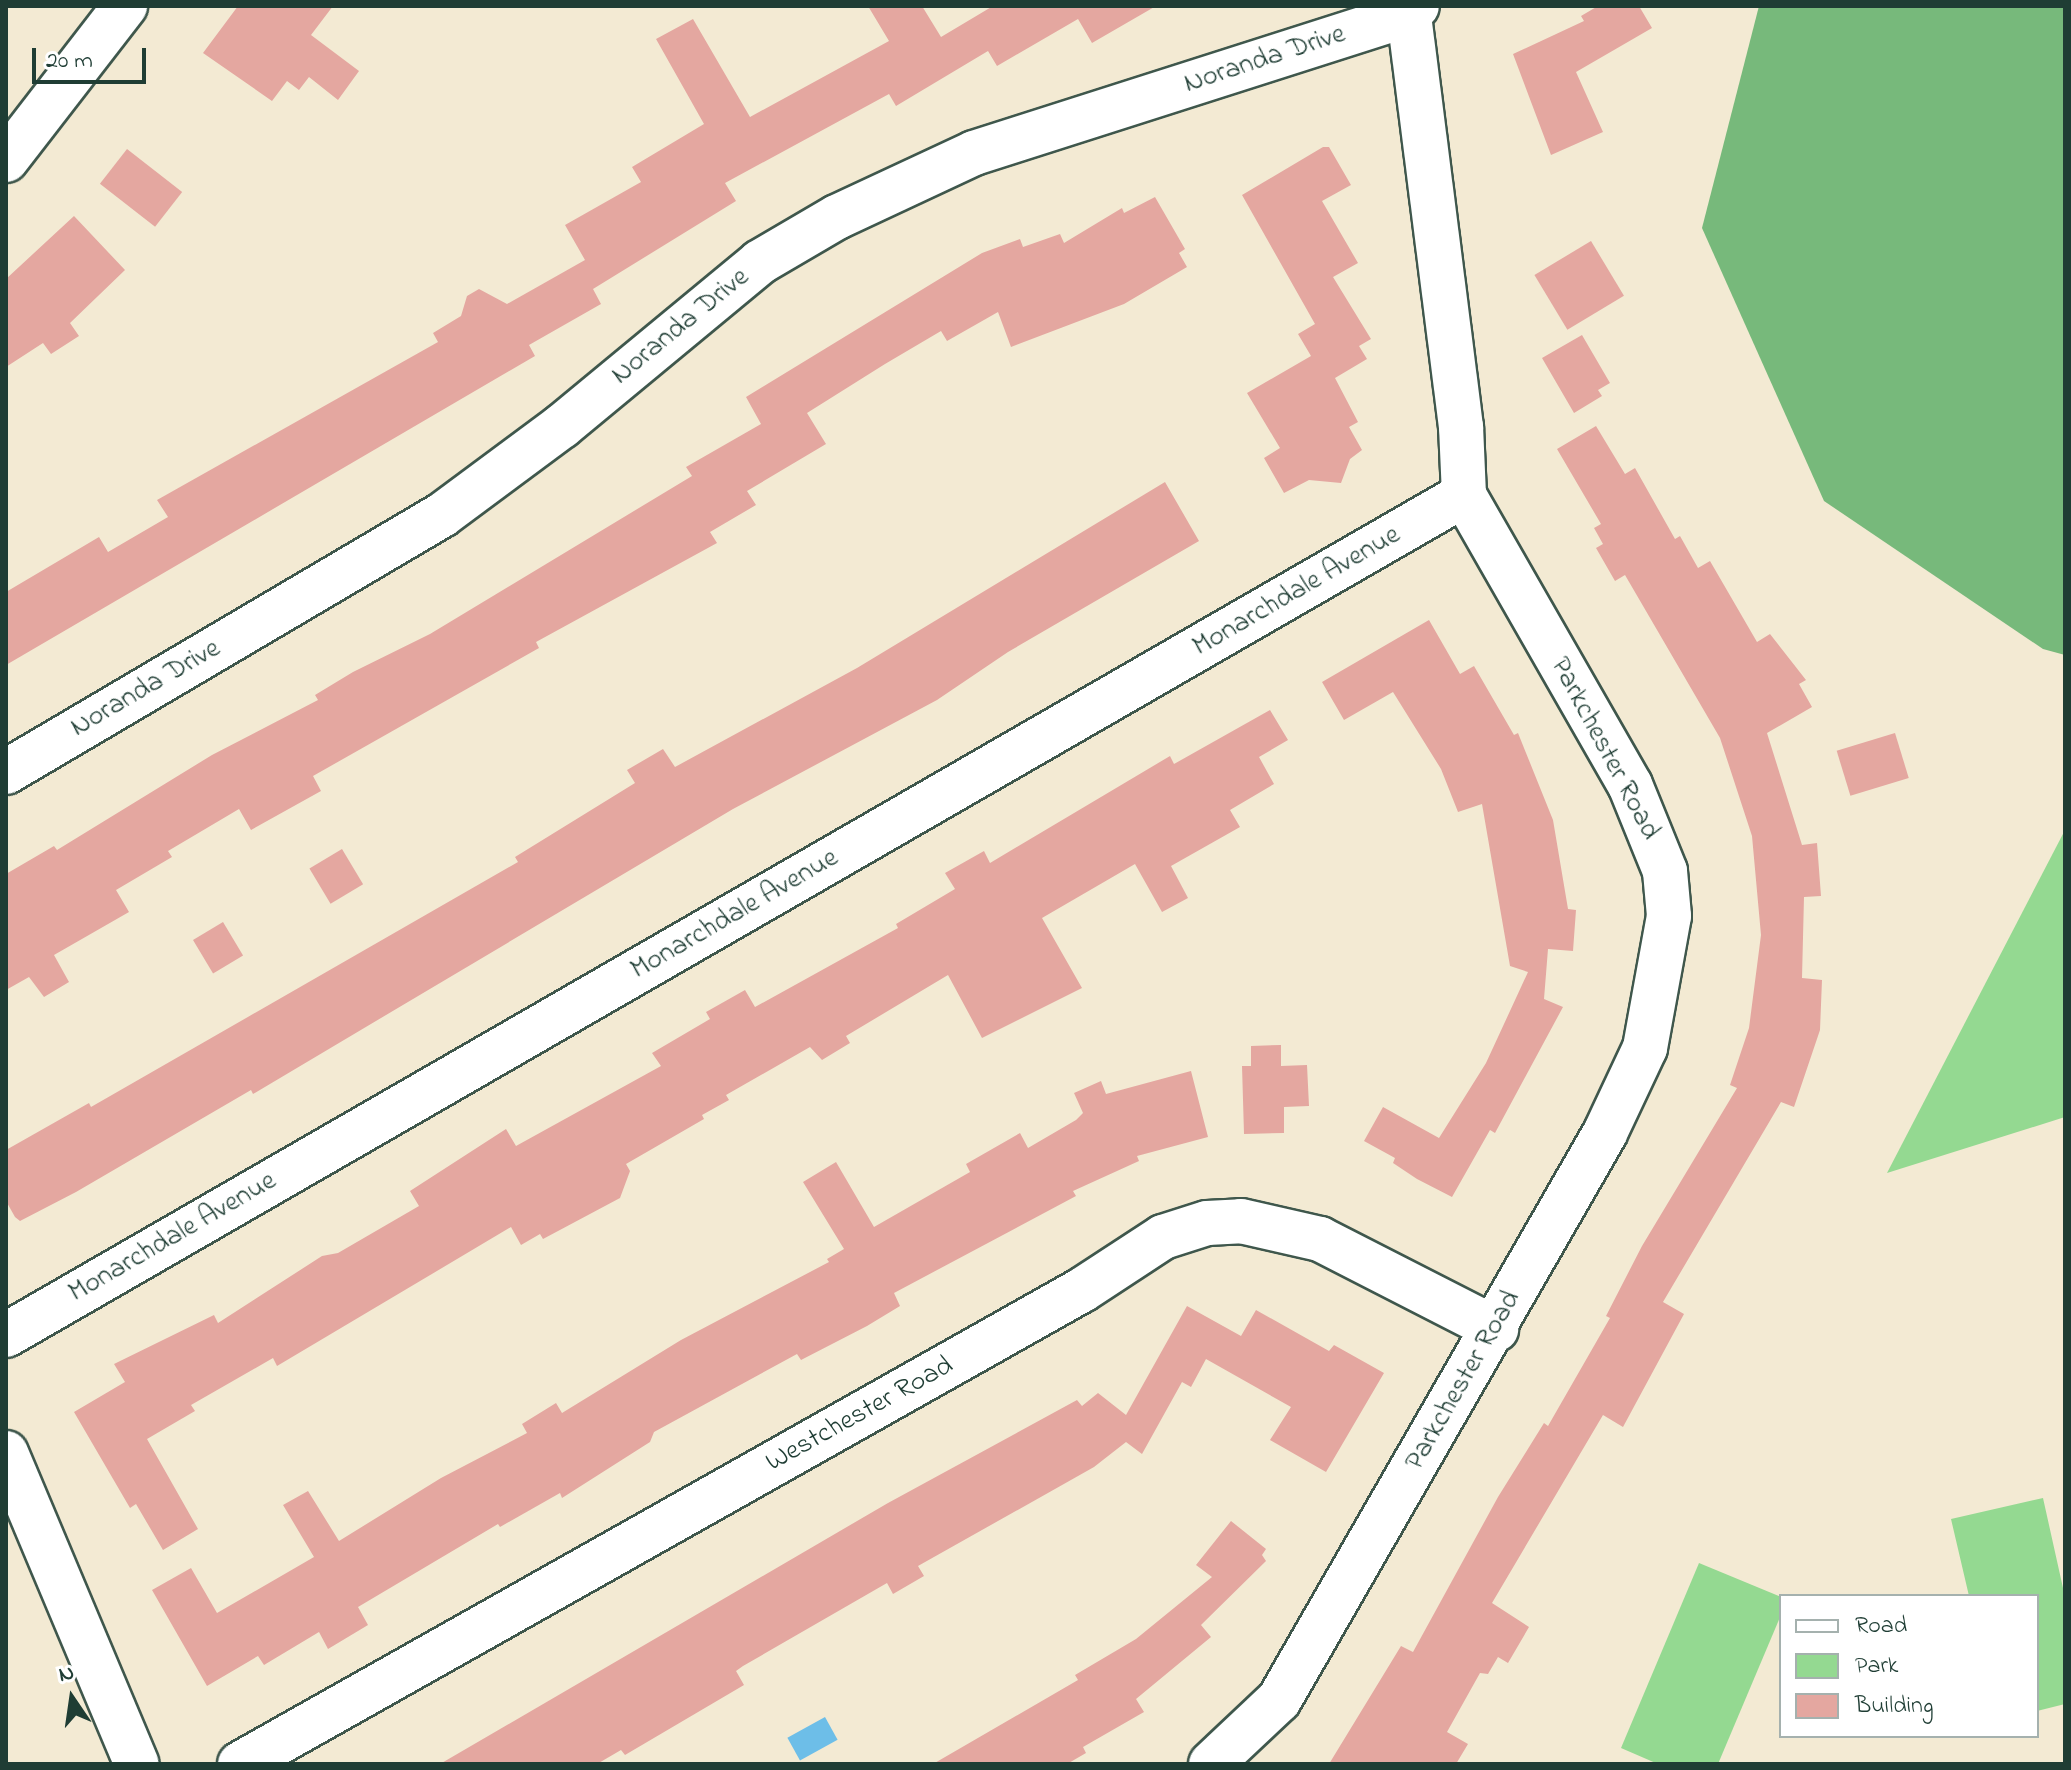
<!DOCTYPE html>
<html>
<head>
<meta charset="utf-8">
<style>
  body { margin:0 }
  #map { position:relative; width:2071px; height:1770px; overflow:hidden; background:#f3ead3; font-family:"Indie Flower",sans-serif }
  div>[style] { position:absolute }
  .green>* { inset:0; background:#94d991 }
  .forest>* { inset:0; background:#77b97b }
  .water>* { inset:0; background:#6dbee8; transform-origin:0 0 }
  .building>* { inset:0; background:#e4a7a0; transform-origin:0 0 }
  .roads { filter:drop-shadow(2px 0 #3f574c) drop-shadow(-2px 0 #3f574c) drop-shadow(0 2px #3f574c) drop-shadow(0 -2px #3f574c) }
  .minor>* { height:44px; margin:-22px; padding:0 22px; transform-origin:22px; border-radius:22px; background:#fff }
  span { translate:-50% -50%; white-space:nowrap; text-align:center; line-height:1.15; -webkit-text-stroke:8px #fff; paint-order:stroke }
  .street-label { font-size:28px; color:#1f3d34 }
  .frame { position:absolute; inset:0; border:8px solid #1f3d34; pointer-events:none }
  .legend { position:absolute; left:1779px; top:1594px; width:260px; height:144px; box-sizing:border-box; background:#fff; border:2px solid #a5b1ae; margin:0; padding:10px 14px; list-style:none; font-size:24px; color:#1f3d34 }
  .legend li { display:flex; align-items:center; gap:16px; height:40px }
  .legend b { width:40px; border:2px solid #a5b1ae }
  .north { position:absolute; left:32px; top:1658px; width:80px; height:80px; -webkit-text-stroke:6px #fff; paint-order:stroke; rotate:347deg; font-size:22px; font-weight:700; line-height:32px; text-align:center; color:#1f3d34 }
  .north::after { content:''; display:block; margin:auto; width:28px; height:36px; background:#1f3d34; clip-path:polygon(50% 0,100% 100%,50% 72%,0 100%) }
  .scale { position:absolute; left:32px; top:48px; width:114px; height:36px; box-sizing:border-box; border:4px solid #1f3d34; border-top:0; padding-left:10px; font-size:24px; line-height:28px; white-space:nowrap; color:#1f3d34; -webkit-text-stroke:6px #fff; paint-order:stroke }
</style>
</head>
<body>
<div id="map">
  <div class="green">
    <div style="clip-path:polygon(2065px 830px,2065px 1117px,1887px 1173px)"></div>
    <div style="clip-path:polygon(2043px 1498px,2065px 1597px,2065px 1704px,2037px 1711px,2037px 1596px,1969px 1596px,1951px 1519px)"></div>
    <div style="clip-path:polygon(1699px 1563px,1781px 1597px,1781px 1615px,1718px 1764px,1658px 1764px,1621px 1748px)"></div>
  </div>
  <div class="forest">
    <div style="clip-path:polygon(1759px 6px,2065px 6px,2065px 655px,2043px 649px,1824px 501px,1702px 228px)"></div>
  </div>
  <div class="water">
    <div style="left:825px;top:1717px;width:26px;height:43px;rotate:61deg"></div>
  </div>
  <div class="building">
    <div style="clip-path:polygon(238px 6px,333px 6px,311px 35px,359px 71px,338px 100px,309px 77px,299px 90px,287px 81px,272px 101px,203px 53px)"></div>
    <div style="clip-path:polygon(868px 6px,922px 6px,941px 37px,993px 6px,1156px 6px,1092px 43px,1078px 19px,997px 66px,988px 51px,896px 106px,889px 94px,725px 183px,736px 201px,593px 289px,601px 304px,529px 345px,535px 356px,6px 665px,6px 592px,99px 537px,108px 552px,168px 517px,157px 500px,438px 342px,433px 333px,461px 316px,467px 296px,479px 289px,507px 304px,585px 260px,565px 225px,641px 182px,632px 167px,704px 124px,656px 39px,693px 19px,750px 117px,889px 41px)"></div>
    <div style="clip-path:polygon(1598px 6px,1639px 6px,1652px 28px,1576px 72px,1603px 132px,1551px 155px,1513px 54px,1584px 21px,1581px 16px)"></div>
    <div style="clip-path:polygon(1323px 147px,1329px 147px,1351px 185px,1322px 201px,1358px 263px,1333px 277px,1371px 339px,1359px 346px,1367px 359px,1335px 378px,1358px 422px,1349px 427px,1362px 450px,1350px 459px,1341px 483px,1309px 480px,1284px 493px,1264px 458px,1280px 448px,1247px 393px,1311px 356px,1298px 334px,1315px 324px,1242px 195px)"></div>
    <div style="left:127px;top:149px;width:70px;height:44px;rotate:38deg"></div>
    <div style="clip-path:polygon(1155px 197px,1185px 249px,1179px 253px,1187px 267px,1124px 304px,1011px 347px,998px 312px,947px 341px,941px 331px,885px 364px,807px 413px,826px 444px,747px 491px,756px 505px,710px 532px,717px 543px,536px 642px,539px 648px,313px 776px,321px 791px,251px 830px,239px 809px,168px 851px,172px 857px,116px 890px,129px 912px,54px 955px,69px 982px,44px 997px,29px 977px,6px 990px,6px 874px,54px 846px,57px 850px,212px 755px,318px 700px,315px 695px,353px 672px,430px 634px,692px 476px,686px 467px,761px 424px,746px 397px,982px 253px,1020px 239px,1023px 247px,1060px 234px,1064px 243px,1122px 208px,1124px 213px)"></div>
    <div style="clip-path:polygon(74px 216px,125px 270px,70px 323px,79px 336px,51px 354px,43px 343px,6px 367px,6px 279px)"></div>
    <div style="left:1591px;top:241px;width:64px;height:66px;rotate:59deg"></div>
    <div style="clip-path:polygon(1582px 335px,1610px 383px,1598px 390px,1602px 396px,1574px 413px,1542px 358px)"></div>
    <div style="clip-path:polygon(1596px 426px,1625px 474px,1635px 468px,1675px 539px,1680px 536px,1698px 568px,1710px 561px,1757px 642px,1770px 634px,1806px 680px,1799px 684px,1812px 707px,1767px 733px,1802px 845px,1817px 843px,1821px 896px,1804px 897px,1802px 978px,1822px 980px,1820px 1030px,1794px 1107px,1781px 1102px,1663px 1302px,1684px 1314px,1623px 1427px,1603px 1415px,1492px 1603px,1529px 1627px,1508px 1663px,1498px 1657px,1488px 1674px,1480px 1673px,1447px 1732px,1468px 1744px,1456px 1764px,1329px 1764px,1401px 1646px,1413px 1652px,1498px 1497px,1544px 1423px,1548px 1426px,1610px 1318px,1606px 1316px,1642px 1246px,1737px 1088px,1730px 1085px,1749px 1028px,1761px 935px,1752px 836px,1720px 738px,1625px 575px,1615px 581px,1596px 548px,1603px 544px,1594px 528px,1601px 524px,1557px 449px)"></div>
    <div style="clip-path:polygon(1165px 482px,1199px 541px,1008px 652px,937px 700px,733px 809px,253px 1094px,251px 1090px,76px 1192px,20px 1221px,15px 1217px,6px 1201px,6px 1150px,89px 1103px,91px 1107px,518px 862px,515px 857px,635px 783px,627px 770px,663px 749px,675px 767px,857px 668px)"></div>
    <div style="clip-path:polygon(1429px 620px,1460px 674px,1474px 666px,1514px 735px,1518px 733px,1553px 820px,1568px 909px,1576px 910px,1573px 951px,1548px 949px,1544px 999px,1563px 1007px,1495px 1133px,1490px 1130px,1452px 1197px,1417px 1179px,1393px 1163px,1395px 1158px,1364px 1141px,1383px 1107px,1439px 1138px,1486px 1063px,1528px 972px,1510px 966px,1482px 804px,1458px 812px,1441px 769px,1393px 692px,1344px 720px,1322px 682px)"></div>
    <div style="clip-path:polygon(1270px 710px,1288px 740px,1259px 757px,1274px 784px,1230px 810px,1240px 827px,1171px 866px,1188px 898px,1162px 912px,1135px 864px,1042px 918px,1082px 988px,982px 1038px,948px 975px,846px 1036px,850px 1043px,822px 1060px,810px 1047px,726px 1095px,729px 1100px,702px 1115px,704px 1119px,626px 1164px,630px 1171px,620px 1198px,543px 1239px,540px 1234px,521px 1245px,511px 1227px,277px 1366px,273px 1358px,191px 1405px,195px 1411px,147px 1439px,198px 1529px,163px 1550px,136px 1504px,130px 1508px,74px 1412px,125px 1382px,114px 1364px,214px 1315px,218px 1323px,322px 1256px,338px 1253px,419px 1206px,410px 1191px,506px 1129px,516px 1146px,661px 1066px,652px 1053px,710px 1019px,706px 1012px,745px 990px,755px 1007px,898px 928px,896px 924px,955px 889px,945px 873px,984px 851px,990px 863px,1170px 756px,1174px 764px)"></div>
    <div style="left:1895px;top:733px;width:47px;height:61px;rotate:73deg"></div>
    <div style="left:342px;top:849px;width:41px;height:38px;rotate:59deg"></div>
    <div style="left:223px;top:922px;width:39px;height:35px;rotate:59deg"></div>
    <div style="clip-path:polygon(1281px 1045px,1281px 1066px,1307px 1065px,1309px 1106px,1284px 1107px,1284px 1133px,1244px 1134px,1242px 1066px,1251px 1066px,1251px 1046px)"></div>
    <div style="clip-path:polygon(1191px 1071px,1208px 1137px,1137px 1156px,1139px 1161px,1073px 1191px,1076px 1196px,894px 1293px,900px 1306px,867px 1326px,801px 1360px,797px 1354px,654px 1432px,650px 1442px,562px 1498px,560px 1493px,500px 1527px,498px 1524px,358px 1607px,368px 1625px,328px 1649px,319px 1632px,264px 1665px,258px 1656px,207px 1686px,152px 1590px,191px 1568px,217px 1613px,314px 1557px,283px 1505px,308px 1491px,339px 1541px,441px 1478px,527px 1433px,522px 1424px,556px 1403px,562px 1413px,681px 1340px,829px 1262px,827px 1259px,844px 1249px,803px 1182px,836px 1162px,874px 1227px,970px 1172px,966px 1164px,1020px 1133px,1028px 1148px,1076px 1120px,1083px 1113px,1074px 1093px,1101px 1081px,1106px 1094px)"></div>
    <div style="clip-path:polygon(1187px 1306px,1241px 1336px,1256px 1310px,1329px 1351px,1334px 1345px,1384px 1373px,1326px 1472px,1270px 1440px,1291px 1407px,1206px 1359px,1191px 1387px,1182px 1382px,1142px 1454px,1126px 1442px,1094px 1467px,918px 1566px,924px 1576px,893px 1594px,887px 1583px,743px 1666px,736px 1671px,744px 1685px,625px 1755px,621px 1750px,597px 1764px,440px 1764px,888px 1503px,1077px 1400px,1082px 1406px,1098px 1393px,1126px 1415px)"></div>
    <div style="clip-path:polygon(1231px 1521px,1266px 1549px,1262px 1555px,1266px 1561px,1201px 1625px,1211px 1637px,1136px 1699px,1144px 1712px,1083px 1747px,1086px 1753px,1067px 1764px,933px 1764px,1078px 1680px,1075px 1675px,1136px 1639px,1212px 1577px,1196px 1565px)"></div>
  </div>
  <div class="roads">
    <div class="minor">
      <div style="left:6px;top:160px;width:195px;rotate:-52.3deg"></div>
      <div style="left:6px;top:772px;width:506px;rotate:-30.52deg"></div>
      <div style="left:442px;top:515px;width:149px;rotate:-36.6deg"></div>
      <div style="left:562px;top:426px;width:257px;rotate:-39.6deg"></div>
      <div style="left:760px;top:262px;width:89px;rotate:-30.3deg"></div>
      <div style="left:837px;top:217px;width:151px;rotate:-25deg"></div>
      <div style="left:974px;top:153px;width:457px;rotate:-17.7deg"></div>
      <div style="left:1409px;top:14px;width:11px;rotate:-45deg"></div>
      <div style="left:6px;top:1335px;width:1683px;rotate:-29.95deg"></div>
      <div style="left:6px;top:1453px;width:337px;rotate:67.2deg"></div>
      <div style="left:240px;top:1764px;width:966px;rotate:-29.38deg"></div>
      <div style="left:1082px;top:1290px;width:97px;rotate:-33.2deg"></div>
      <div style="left:1163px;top:1237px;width:46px;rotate:-17.7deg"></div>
      <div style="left:1207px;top:1223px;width:34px;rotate:-3deg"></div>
      <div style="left:1241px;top:1221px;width:81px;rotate:12.8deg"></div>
      <div style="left:1320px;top:1239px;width:198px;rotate:27.1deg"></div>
      <div style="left:1211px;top:1764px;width:93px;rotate:-43.3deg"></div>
      <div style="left:1279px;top:1700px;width:654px;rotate:-60.1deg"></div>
      <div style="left:1605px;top:1133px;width:94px;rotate:-64.8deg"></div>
      <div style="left:1645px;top:1048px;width:134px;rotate:-79.7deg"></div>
      <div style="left:1669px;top:916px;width:45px;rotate:-95.1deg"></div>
      <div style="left:1665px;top:871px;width:93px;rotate:-112.1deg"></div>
      <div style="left:1630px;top:785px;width:334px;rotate:-119.8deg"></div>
      <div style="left:1464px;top:495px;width:68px;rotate:-92.5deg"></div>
      <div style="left:1461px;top:427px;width:416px;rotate:-97.2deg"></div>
    </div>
  </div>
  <div class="street-label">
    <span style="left:1265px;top:60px;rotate:-18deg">Noranda Drive</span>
    <span style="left:681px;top:327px;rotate:-39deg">Noranda Drive</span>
    <span style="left:1297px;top:592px;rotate:-30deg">Monarchdale Avenue</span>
    <span style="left:146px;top:689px;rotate:-30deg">Noranda Drive</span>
    <span style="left:1604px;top:749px;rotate:62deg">Parkchester Road</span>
    <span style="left:735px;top:915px;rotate:-30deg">Monarchdale Avenue</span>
    <span style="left:173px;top:1238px;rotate:-30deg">Monarchdale Avenue</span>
    <span style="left:1464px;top:1381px;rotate:-60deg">Parkchester Road</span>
    <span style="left:860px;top:1415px;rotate:-29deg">Westchester Road</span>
  </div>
  <div class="frame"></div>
  <ul class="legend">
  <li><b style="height:10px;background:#fff"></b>Road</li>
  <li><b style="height:22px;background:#94d991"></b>Park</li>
  <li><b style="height:22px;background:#e4a7a0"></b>Building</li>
  </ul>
  <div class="north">N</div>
  <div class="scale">20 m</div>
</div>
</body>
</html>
